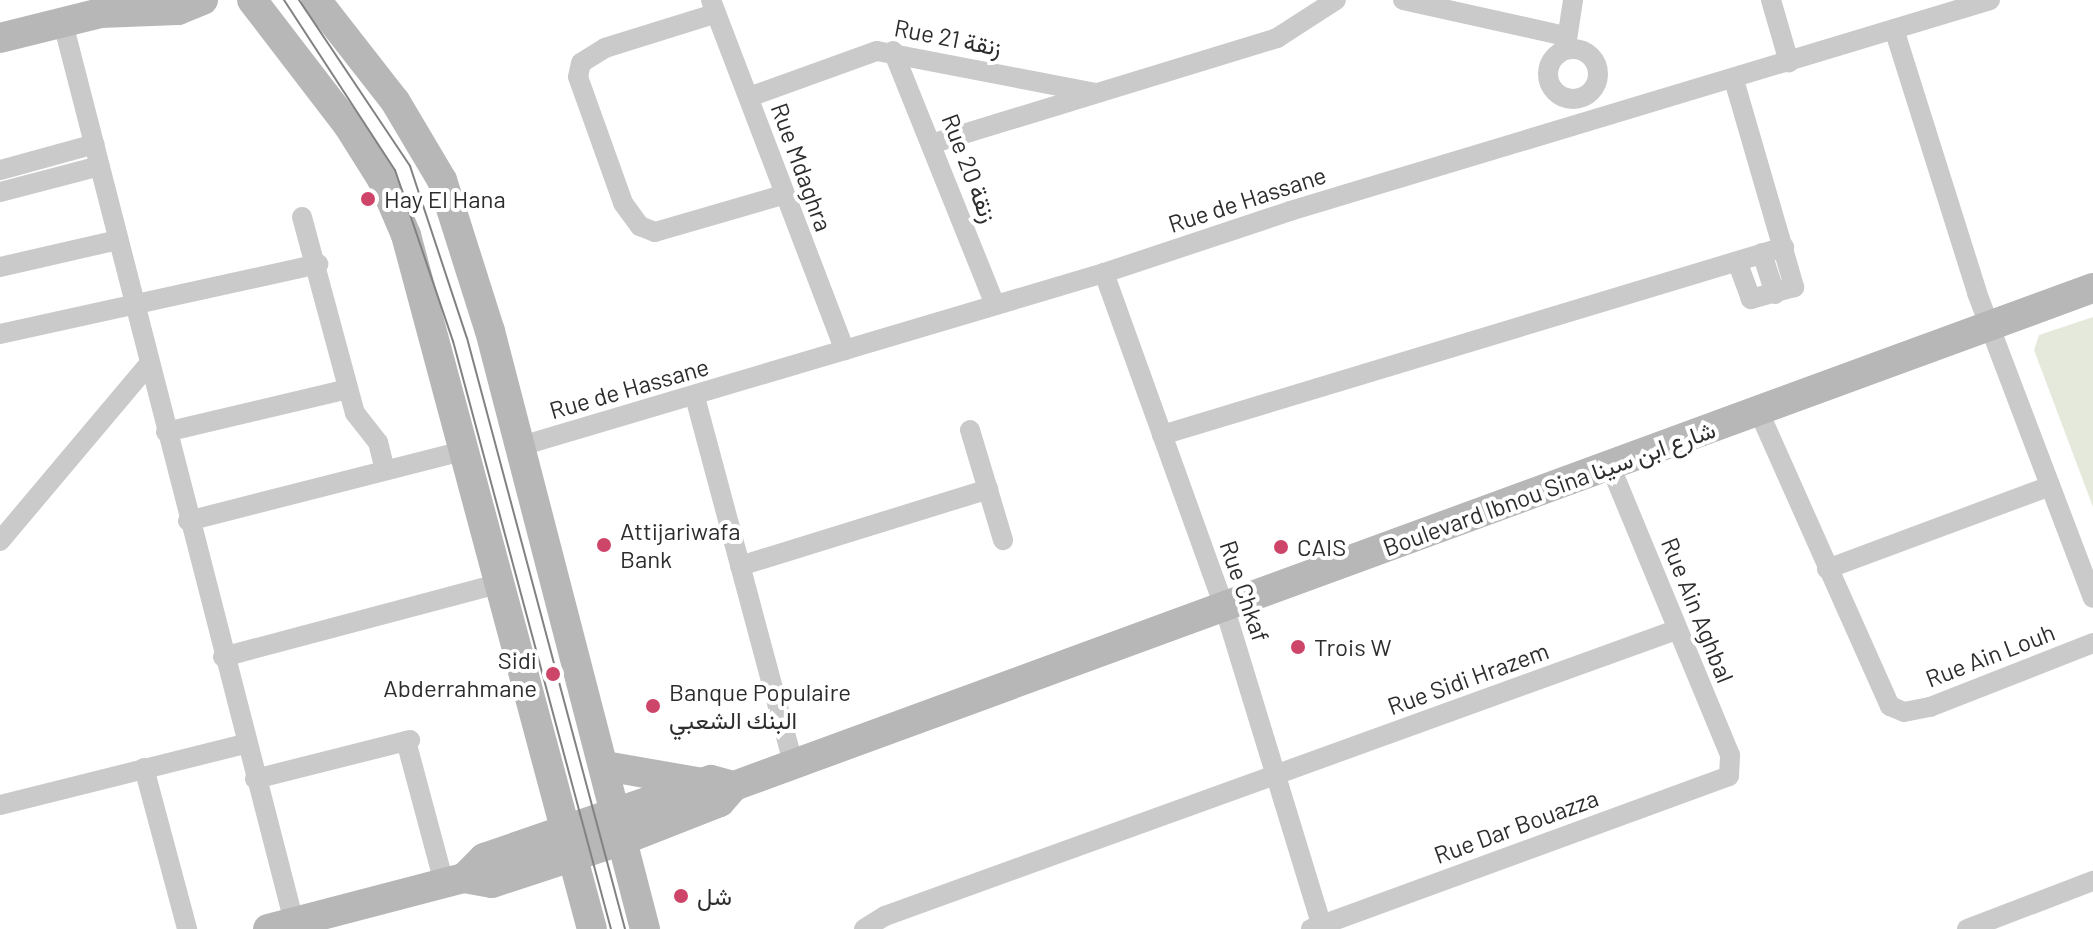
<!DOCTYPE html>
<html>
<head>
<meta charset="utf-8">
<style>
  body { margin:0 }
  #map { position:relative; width:2093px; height:929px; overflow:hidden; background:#fff; font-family:Barlow,Vazirmatn,sans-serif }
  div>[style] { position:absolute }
  .green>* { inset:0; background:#e5e9dc }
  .street>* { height:20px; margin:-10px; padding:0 10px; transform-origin:10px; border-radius:10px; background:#cacaca }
  .street>.ring { margin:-10px; padding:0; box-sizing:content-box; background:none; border:20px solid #cacaca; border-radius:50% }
  .secondary>* { height:30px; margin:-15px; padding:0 15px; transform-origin:15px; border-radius:15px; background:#b7b7b7 }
  .tram>* { height:2px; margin:-1px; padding:0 1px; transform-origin:1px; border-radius:1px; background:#828282 }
  .dots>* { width:22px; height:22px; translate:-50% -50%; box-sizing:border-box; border:4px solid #fff; border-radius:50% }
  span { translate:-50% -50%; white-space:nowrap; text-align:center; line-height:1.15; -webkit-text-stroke:8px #fff; paint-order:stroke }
  .street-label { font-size:24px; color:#2d2d2d }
  .poi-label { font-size:24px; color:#2d2d2d }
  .left { translate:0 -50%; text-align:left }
  .right { translate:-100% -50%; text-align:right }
</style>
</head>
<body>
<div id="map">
  <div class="green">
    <div style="clip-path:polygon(2093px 317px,2093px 507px,2034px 350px,2039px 335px)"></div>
  </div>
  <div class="street">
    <div style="left:711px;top:0;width:375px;rotate:69.1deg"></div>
    <div style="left:1403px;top:0;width:166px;rotate:12.5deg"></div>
    <div style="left:1771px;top:0;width:65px;rotate:73.8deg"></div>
    <div style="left:714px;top:14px;width:114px;rotate:162.7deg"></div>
    <div style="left:605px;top:48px;width:28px;rotate:148deg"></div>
    <div style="left:581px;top:63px;width:14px;rotate:102deg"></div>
    <div style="left:578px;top:77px;width:134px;rotate:70.3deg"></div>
    <div style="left:623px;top:203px;width:29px;rotate:54deg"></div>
    <div style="left:640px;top:226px;width:16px;rotate:22deg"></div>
    <div style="left:655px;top:232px;width:132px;rotate:-16.2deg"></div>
    <div style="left:63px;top:23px;width:928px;rotate:75.59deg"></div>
    <div style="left:1894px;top:29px;width:277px;rotate:72.5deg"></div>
    <div style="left:1977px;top:293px;width:326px;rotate:69.2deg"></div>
    <div style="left:1566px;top:46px;width:47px;rotate:-81.3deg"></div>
    <div class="ring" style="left:1548px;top:49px;width:30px;height:30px"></div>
    <div style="left:893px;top:51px;width:274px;rotate:68.1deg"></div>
    <div style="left:1734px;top:80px;width:216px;rotate:73.8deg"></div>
    <div style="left:1794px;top:287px;width:45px;rotate:164.4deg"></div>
    <div style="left:1751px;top:299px;width:40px;rotate:-110.2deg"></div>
    <div style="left:749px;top:97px;width:136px;rotate:-19.8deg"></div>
    <div style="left:877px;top:51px;width:223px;rotate:10.9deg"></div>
    <div style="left:934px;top:143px;width:359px;rotate:-17deg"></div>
    <div style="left:1277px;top:38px;width:70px;rotate:-32.8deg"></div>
    <div style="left:0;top:170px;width:98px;rotate:-15.3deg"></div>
    <div style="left:0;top:192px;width:103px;rotate:-14.6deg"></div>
    <div style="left:302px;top:217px;width:203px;rotate:74.9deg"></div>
    <div style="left:355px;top:413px;width:37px;rotate:52deg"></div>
    <div style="left:378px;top:442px;width:29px;rotate:76deg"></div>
    <div style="left:1762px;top:253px;width:43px;rotate:72.4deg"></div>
    <div style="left:0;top:267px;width:121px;rotate:-12.9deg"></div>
    <div style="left:1104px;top:273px;width:354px;rotate:70.2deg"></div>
    <div style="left:1224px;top:606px;width:338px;rotate:73deg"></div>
    <div style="left:0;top:334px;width:326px;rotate:-12.4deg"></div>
    <div style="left:695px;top:397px;width:379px;rotate:75deg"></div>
    <div style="left:1759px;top:412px;width:322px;rotate:66deg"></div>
    <div style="left:1890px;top:706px;width:15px;rotate:23deg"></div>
    <div style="left:1904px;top:712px;width:26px;rotate:-11deg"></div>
    <div style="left:1930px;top:707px;width:175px;rotate:-21.4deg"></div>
    <div style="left:970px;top:430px;width:115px;rotate:73.3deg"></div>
    <div style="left:166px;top:432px;width:187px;rotate:-13.3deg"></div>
    <div style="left:1162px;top:435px;width:650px;rotate:-16.82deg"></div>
    <div style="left:521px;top:446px;width:608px;rotate:-16.53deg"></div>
    <div style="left:1104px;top:273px;width:196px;rotate:-18.4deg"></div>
    <div style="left:1290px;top:211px;width:731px;rotate:-16.77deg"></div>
    <div style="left:188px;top:521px;width:287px;rotate:-14.3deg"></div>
    <div style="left:0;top:541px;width:231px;rotate:-49.9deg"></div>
    <div style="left:740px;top:566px;width:260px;rotate:-17.2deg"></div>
    <div style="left:1827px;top:569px;width:238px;rotate:-20.4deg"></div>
    <div style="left:223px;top:657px;width:285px;rotate:-14.9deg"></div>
    <div style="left:406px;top:741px;width:147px;rotate:75deg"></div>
    <div style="left:144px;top:768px;width:167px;rotate:75deg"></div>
    <div style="left:255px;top:779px;width:160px;rotate:-14.1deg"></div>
    <div style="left:0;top:805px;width:252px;rotate:-14deg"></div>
    <div style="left:864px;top:929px;width:25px;rotate:-32deg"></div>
    <div style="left:885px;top:916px;width:841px;rotate:-19.88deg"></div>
    <div style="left:1311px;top:929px;width:445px;rotate:-20.1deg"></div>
    <div style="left:1729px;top:776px;width:21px;rotate:-87deg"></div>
    <div style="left:1730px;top:755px;width:314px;rotate:-112.5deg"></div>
    <div style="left:1967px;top:929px;width:135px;rotate:-20.9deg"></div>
  </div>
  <div class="secondary">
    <div style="left:252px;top:0;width:158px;rotate:52.5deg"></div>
    <div style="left:348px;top:125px;width:64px;rotate:57.8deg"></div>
    <div style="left:382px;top:179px;width:61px;rotate:66.8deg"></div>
    <div style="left:406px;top:235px;width:718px;rotate:75deg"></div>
    <div style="left:316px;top:0;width:128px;rotate:52deg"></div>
    <div style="left:395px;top:101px;width:92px;rotate:59.3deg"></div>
    <div style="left:442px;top:180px;width:158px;rotate:72.4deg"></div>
    <div style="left:490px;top:331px;width:618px;rotate:75.47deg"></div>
    <div style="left:0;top:38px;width:103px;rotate:-14deg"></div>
    <div style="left:100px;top:13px;width:78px;rotate:-2.2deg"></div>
    <div style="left:178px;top:10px;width:27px;rotate:-22deg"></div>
    <div style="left:605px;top:766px;width:98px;rotate:9.9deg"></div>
    <div style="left:464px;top:878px;width:28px;rotate:-45deg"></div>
    <div style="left:484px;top:858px;width:240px;rotate:-19deg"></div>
    <div style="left:711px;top:780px;width:24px;rotate:15deg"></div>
    <div style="left:268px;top:929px;width:203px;rotate:-14.6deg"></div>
    <div style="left:464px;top:878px;width:28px;rotate:10deg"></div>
    <div style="left:492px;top:883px;width:138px;rotate:-18.2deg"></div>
    <div style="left:623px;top:840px;width:104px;rotate:-21.4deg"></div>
    <div style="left:720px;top:802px;width:21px;rotate:-49deg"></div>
    <div style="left:734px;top:786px;width:1447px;rotate:-20.13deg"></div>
  </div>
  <div class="tram">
    <div style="left:284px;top:0;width:203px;rotate:56.9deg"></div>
    <div style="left:395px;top:170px;width:181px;rotate:71.3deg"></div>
    <div style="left:453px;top:341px;width:609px;rotate:74.96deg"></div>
    <div style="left:299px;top:0;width:200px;rotate:56.2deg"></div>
    <div style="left:410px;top:166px;width:181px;rotate:71.7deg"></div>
    <div style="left:467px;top:338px;width:612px;rotate:75.03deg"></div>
  </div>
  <div class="dots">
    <div style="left:368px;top:199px;background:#ce456a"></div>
    <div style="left:604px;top:545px;background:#ce456a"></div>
    <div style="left:1281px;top:547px;background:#ce456a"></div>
    <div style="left:1298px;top:647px;background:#ce456a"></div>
    <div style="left:553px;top:674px;background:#ce456a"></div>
    <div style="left:653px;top:706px;background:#ce456a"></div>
    <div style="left:681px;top:896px;background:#ce456a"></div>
  </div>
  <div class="street-label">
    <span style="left:948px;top:37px;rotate:11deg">Rue 21 زنقة</span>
    <span style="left:802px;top:167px;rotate:70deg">Rue Mdaghra</span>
    <span style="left:970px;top:168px;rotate:69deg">Rue 20 زنقة</span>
    <span style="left:1247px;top:199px;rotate:-18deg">Rue de Hassane</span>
    <span style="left:629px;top:388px;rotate:-16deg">Rue de Hassane</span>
    <span style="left:1549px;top:488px;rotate:-20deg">Boulevard Ibnou Sina شارع ابن سينا</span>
    <span style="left:1245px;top:591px;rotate:71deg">Rue Chkaf</span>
    <span style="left:1698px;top:610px;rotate:68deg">Rue Ain Aghbal</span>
    <span style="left:1990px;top:655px;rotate:-21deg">Rue Ain Louh</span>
    <span style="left:1468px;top:678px;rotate:-20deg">Rue Sidi Hrazem</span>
    <span style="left:1516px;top:826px;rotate:-20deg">Rue Dar Bouazza</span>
  </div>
  <div class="poi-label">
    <span class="left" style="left:384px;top:199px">Hay El Hana</span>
    <span class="left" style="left:620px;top:545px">Attijariwafa<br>Bank</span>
    <span class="left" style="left:1297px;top:547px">CAIS</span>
    <span class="left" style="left:1314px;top:647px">Trois W</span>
    <span class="right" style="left:537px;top:674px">Sidi<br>Abderrahmane</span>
    <span class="left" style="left:669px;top:706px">Banque Populaire<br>البنك الشعبي</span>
    <span class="left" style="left:697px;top:896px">شل</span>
  </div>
</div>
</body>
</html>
